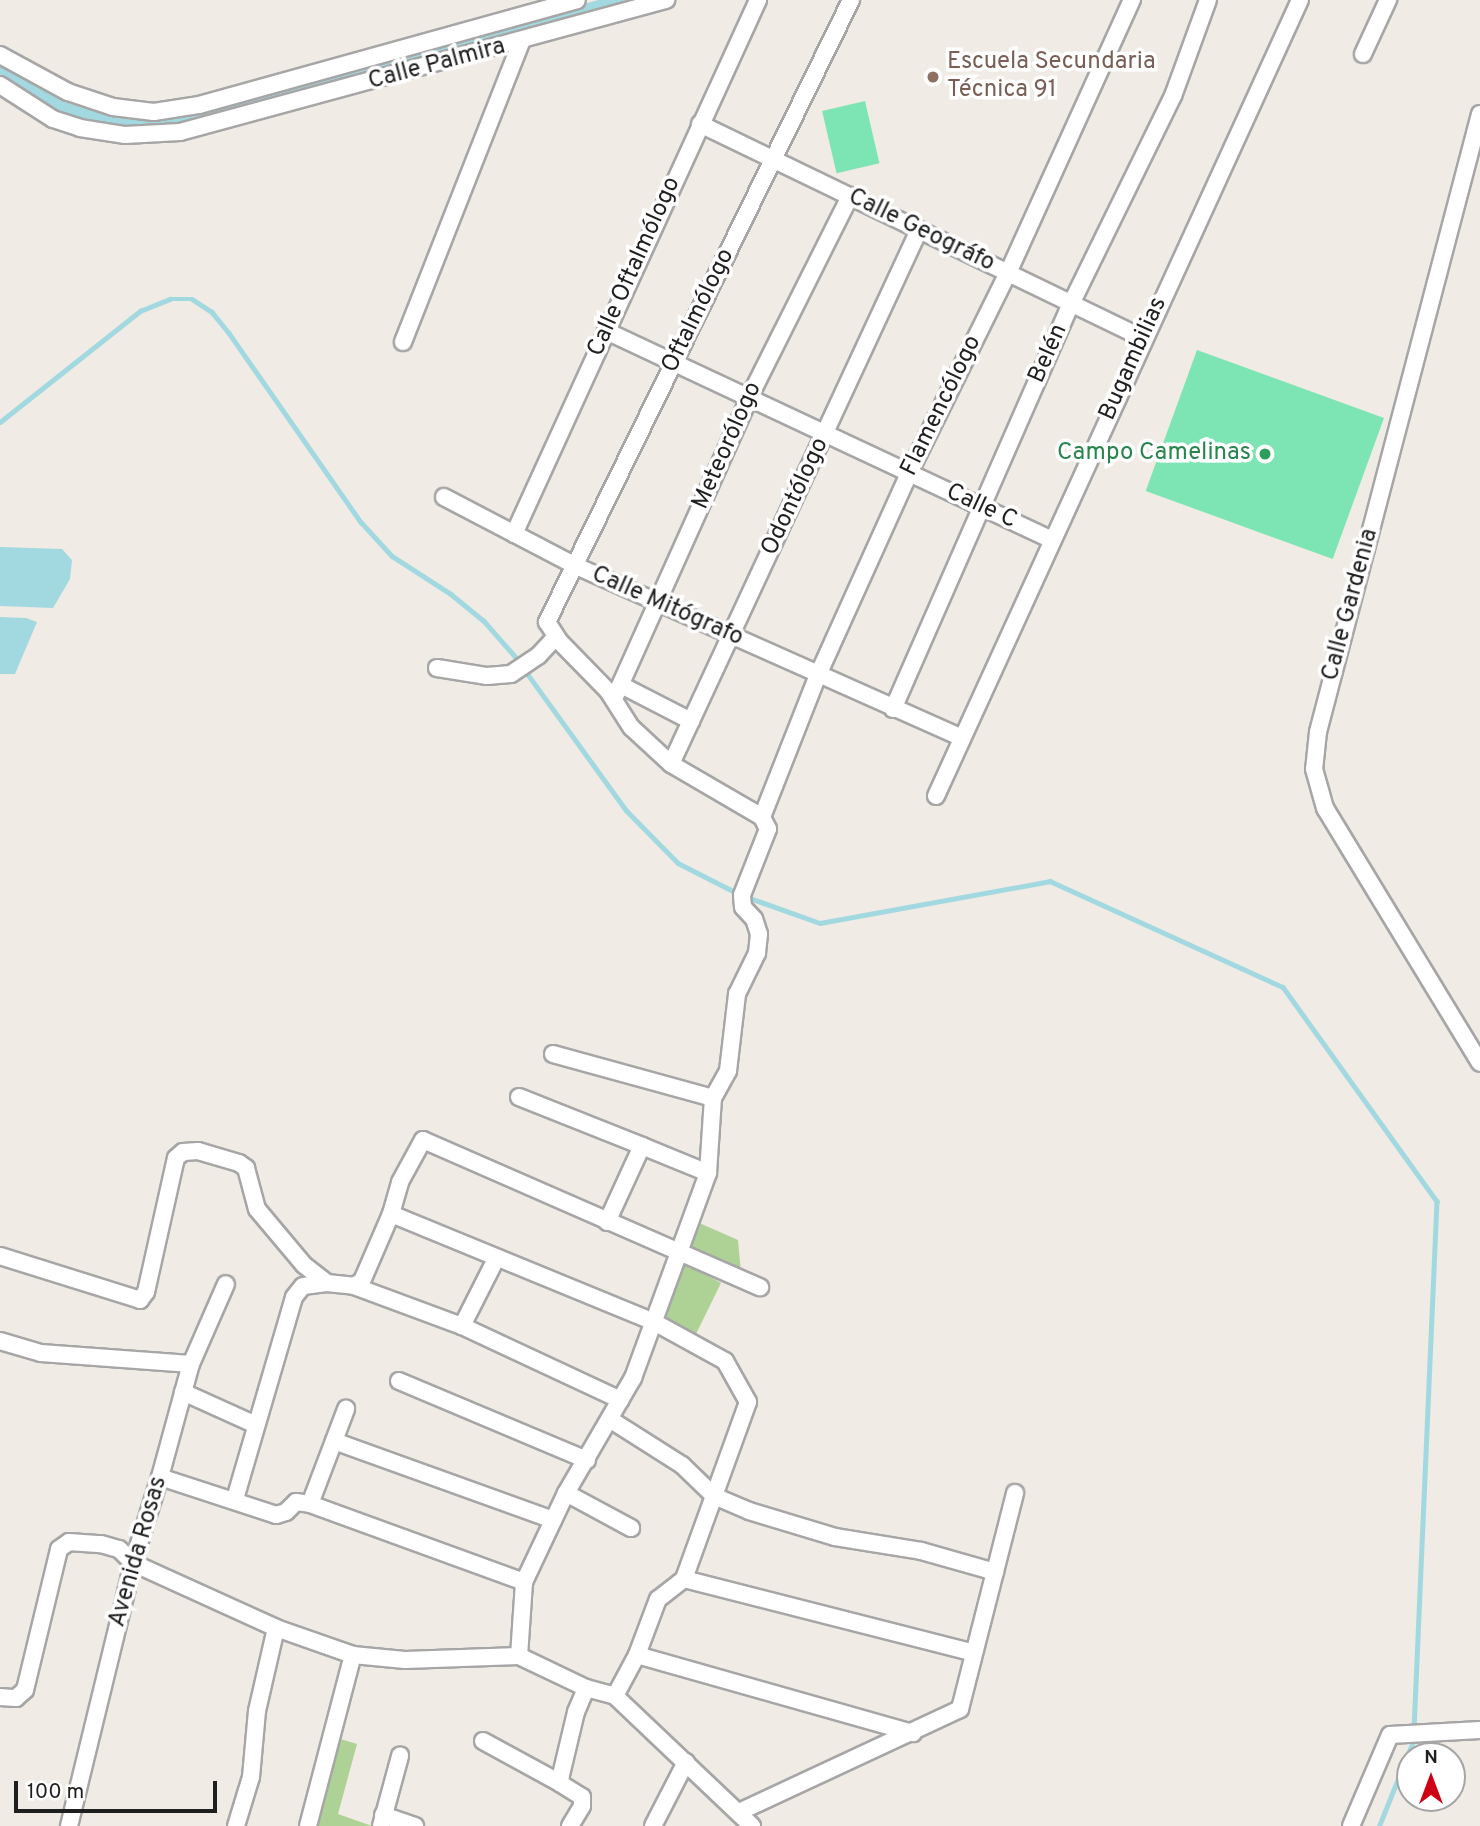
<!DOCTYPE html>
<html>
<head>
<meta charset="utf-8">
<style>
  body { margin:0 }
  #map { position:relative; width:1480px; height:1826px; overflow:hidden; background:#f0ebe4; font-family:Overpass,sans-serif }
  div>[style] { position:absolute }
  .forest>* { inset:0; background:#aed296 }
  .pitch>* { inset:0; background:#7de5b3; transform-origin:0 0 }
  .water>* { inset:0; background:#a2d9e1 }
  .stream>* { height:4.5px; margin:-2.25px; padding:0 2.25px; transform-origin:2.25px; border-radius:2.25px; background:#a2d9e1 }
  .canal>* { height:14px; margin:-7px; padding:0 7px; transform-origin:7px; border-radius:7px; background:#a2d9e1 }
  .roads { filter:drop-shadow(2px 0 #a6a6a6) drop-shadow(-2px 0 #a6a6a6) drop-shadow(0 2px #a6a6a6) drop-shadow(0 -2px #a6a6a6) }
  .street>* { height:16px; margin:-8px; padding:0 8px; transform-origin:8px; border-radius:8px; background:#fff }
  .dots>* { width:19px; height:19px; translate:-50% -50%; box-sizing:border-box; border:4px solid #fff; border-radius:50% }
  span { translate:-50% -50%; white-space:nowrap; text-align:center; line-height:1.15; -webkit-text-stroke:7px #fff; paint-order:stroke }
  .education-label { font-size:24px; color:#785e54 }
  .left { translate:0 -50%; text-align:left }
  .street-label { font-size:24px; color:#1f1f1f }
  .leisure-label { font-size:24px; color:#27864d }
  .right { translate:-100% -50%; text-align:right }
  .north { position:absolute; left:1396px; top:1742px; width:70px; height:70px; box-sizing:border-box; background:#fff; border:2px solid #a5a5a5; border-radius:50%; rotate:0deg; font-size:19px; font-weight:700; line-height:28px; text-align:center; color:#1f1f1f }
  .north::after { content:''; display:block; margin:auto; width:24px; height:32px; background:#ce0014; clip-path:polygon(50% 0,100% 100%,50% 72%,0 100%) }
  .scale { position:absolute; left:14px; top:1781px; width:203px; height:32px; box-sizing:border-box; border:4px solid #1f1f1f; border-top:0; padding-left:9px; font-size:21px; line-height:24px; white-space:nowrap; color:#1f1f1f; -webkit-text-stroke:5px #fff; paint-order:stroke }
</style>
</head>
<body>
<div id="map">
  <div class="forest">
    <div style="clip-path:polygon(697px 1222px,738px 1240px,741px 1273px,686px 1249px)"></div>
    <div style="clip-path:polygon(684px 1262px,721px 1283px,695px 1336px,664px 1322px)"></div>
    <div style="clip-path:polygon(337px 1738px,357px 1744px,338px 1814px,372px 1826px,313px 1826px)"></div>
  </div>
  <div class="pitch">
    <div style="left:865px;top:101px;width:64px;height:44px;rotate:77deg"></div>
    <div style="left:1197px;top:350px;width:199px;height:150px;rotate:20deg"></div>
  </div>
  <div class="water">
    <div style="clip-path:polygon(0 547px,62px 549px,72px 560px,70px 579px,53px 608px,0 606px)"></div>
    <div style="clip-path:polygon(0 617px,26px 618px,37px 622px,15px 674px,0 674px)"></div>
  </div>
  <div class="stream">
    <div style="left:0;top:422px;width:179px;rotate:-38.4deg"></div>
    <div style="left:140px;top:311px;width:32px;rotate:-22deg"></div>
    <div style="left:170px;top:299px;width:22px"></div>
    <div style="left:192px;top:299px;width:24px;rotate:33deg"></div>
    <div style="left:212px;top:312px;width:27px;rotate:51deg"></div>
    <div style="left:229px;top:333px;width:231px;rotate:55.1deg"></div>
    <div style="left:361px;top:522px;width:46px;rotate:47.6deg"></div>
    <div style="left:392px;top:556px;width:70px;rotate:32.8deg"></div>
    <div style="left:451px;top:594px;width:43px;rotate:39.3deg"></div>
    <div style="left:484px;top:621px;width:55px;rotate:48.7deg"></div>
    <div style="left:524px;top:669px;width:174px;rotate:54.1deg"></div>
    <div style="left:626px;top:810px;width:74px;rotate:45.5deg"></div>
    <div style="left:678px;top:863px;width:68px;rotate:26.9deg"></div>
    <div style="left:747px;top:897px;width:77px;rotate:19.6deg"></div>
    <div style="left:820px;top:923px;width:234px;rotate:-10.3deg"></div>
    <div style="left:1050px;top:881px;width:256px;rotate:24.5deg"></div>
    <div style="left:1283px;top:987px;width:264px;rotate:54.3deg"></div>
    <div style="left:1437px;top:1201px;width:529px;rotate:92.49deg"></div>
    <div style="left:1379px;top:1826px;width:94px;rotate:-68.1deg"></div>
  </div>
  <div class="canal">
    <div style="left:0;top:69px;width:78px;rotate:31.8deg"></div>
    <div style="left:66px;top:110px;width:88px;rotate:10.4deg"></div>
    <div style="left:153px;top:126px;width:70px;rotate:-10.7deg"></div>
    <div style="left:222px;top:113px;width:417px;rotate:-15.7deg"></div>
  </div>
  <div class="roads">
    <div class="street">
      <div style="left:1363px;top:54px;width:60px;rotate:-65.2deg"></div>
      <div style="left:0;top:55px;width:77px;rotate:28.6deg"></div>
      <div style="left:68px;top:92px;width:47px;rotate:18.4deg"></div>
      <div style="left:113px;top:107px;width:41px;rotate:7deg"></div>
      <div style="left:154px;top:112px;width:46px;rotate:-8.8deg"></div>
      <div style="left:199px;top:105px;width:392px;rotate:-15.5deg"></div>
      <div style="left:0;top:85px;width:63px;rotate:32.7deg"></div>
      <div style="left:53px;top:119px;width:28px;rotate:18deg"></div>
      <div style="left:80px;top:128px;width:46px;rotate:8.8deg"></div>
      <div style="left:125px;top:135px;width:55px;rotate:-3.1deg"></div>
      <div style="left:180px;top:132px;width:504px;rotate:-15.2deg"></div>
      <div style="left:1480px;top:114px;width:639px;rotate:104.69deg"></div>
      <div style="left:1318px;top:732px;width:37px;rotate:96deg"></div>
      <div style="left:1314px;top:769px;width:41px;rotate:74.2deg"></div>
      <div style="left:1325px;top:808px;width:298px;rotate:58.7deg"></div>
      <div style="left:700px;top:124px;width:492px;rotate:25.8deg"></div>
      <div style="left:606px;top:331px;width:493px;rotate:25.1deg"></div>
      <div style="left:403px;top:342px;width:322px;rotate:-68.5deg"></div>
      <div style="left:444px;top:497px;width:149px;rotate:27.6deg"></div>
      <div style="left:576px;top:566px;width:423px;rotate:24deg"></div>
      <div style="left:514px;top:534px;width:587px;rotate:-65.44deg"></div>
      <div style="left:437px;top:668px;width:51px;rotate:9.1deg"></div>
      <div style="left:487px;top:676px;width:24px;rotate:-5deg"></div>
      <div style="left:511px;top:674px;width:32px;rotate:-34deg"></div>
      <div style="left:538px;top:656px;width:26px;rotate:-47deg"></div>
      <div style="left:621px;top:685px;width:79px;rotate:27.2deg"></div>
      <div style="left:614px;top:699px;width:330px;rotate:-65.8deg"></div>
      <div style="left:749px;top:398px;width:226px;rotate:-63.4deg"></div>
      <div style="left:893px;top:709px;width:442px;rotate:-66.3deg"></div>
      <div style="left:1071px;top:304px;width:232px;rotate:-63.9deg"></div>
      <div style="left:1173px;top:96px;width:102px;rotate:-70deg"></div>
      <div style="left:671px;top:764px;width:589px;rotate:-65.09deg"></div>
      <div style="left:936px;top:796px;width:875px;rotate:-65.43deg"></div>
      <div style="left:762px;top:817px;width:153px;rotate:-68.5deg"></div>
      <div style="left:818px;top:675px;width:222px;rotate:-65.7deg"></div>
      <div style="left:909px;top:473px;width:223px;rotate:-63.7deg"></div>
      <div style="left:1008px;top:273px;width:300px;rotate:-65.6deg"></div>
      <div style="left:553px;top:1054px;width:166px;rotate:15.4deg"></div>
      <div style="left:519px;top:1097px;width:132px;rotate:21.7deg"></div>
      <div style="left:391px;top:1214px;width:284px;rotate:22.3deg"></div>
      <div style="left:654px;top:1322px;width:81px;rotate:28.8deg"></div>
      <div style="left:725px;top:1361px;width:47px;rotate:60.7deg"></div>
      <div style="left:748px;top:1402px;width:188px;rotate:109.9deg"></div>
      <div style="left:684px;top:1579px;width:299px;rotate:14.3deg"></div>
      <div style="left:607px;top:1222px;width:84px;rotate:-65.3deg"></div>
      <div style="left:642px;top:1146px;width:71px;rotate:22.2deg"></div>
      <div style="left:708px;top:1173px;width:75px;rotate:-86.2deg"></div>
      <div style="left:713px;top:1098px;width:31px;rotate:-61deg"></div>
      <div style="left:728px;top:1071px;width:78px;rotate:-83.3deg"></div>
      <div style="left:737px;top:994px;width:46px;rotate:-64deg"></div>
      <div style="left:757px;top:953px;width:19px;rotate:-84deg"></div>
      <div style="left:759px;top:934px;width:16px;rotate:-108deg"></div>
      <div style="left:754px;top:919px;width:16px;rotate:-133deg"></div>
      <div style="left:743px;top:907px;width:12px;rotate:-95deg"></div>
      <div style="left:742px;top:895px;width:71px;rotate:-68.5deg"></div>
      <div style="left:768px;top:829px;width:13px;rotate:-117deg"></div>
      <div style="left:762px;top:817px;width:105px;rotate:-149.8deg"></div>
      <div style="left:671px;top:764px;width:54px;rotate:-137.2deg"></div>
      <div style="left:631px;top:727px;width:43px;rotate:-122.6deg"></div>
      <div style="left:608px;top:691px;width:69px;rotate:-134.4deg"></div>
      <div style="left:560px;top:642px;width:24px;rotate:-123deg"></div>
      <div style="left:547px;top:622px;width:692px;rotate:-63.95deg"></div>
      <div style="left:0;top:1256px;width:147px;rotate:17.4deg"></div>
      <div style="left:140px;top:1300px;width:10px;rotate:-53deg"></div>
      <div style="left:146px;top:1292px;width:137px;rotate:-77.4deg"></div>
      <div style="left:176px;top:1158px;width:9px;rotate:-41deg"></div>
      <div style="left:183px;top:1152px;width:15px;rotate:-4deg"></div>
      <div style="left:198px;top:1151px;width:43px;rotate:16.3deg"></div>
      <div style="left:239px;top:1163px;width:9px;rotate:36deg"></div>
      <div style="left:246px;top:1168px;width:42px;rotate:75deg"></div>
      <div style="left:257px;top:1209px;width:73px;rotate:50deg"></div>
      <div style="left:304px;top:1265px;width:29px;rotate:38deg"></div>
      <div style="left:327px;top:1283px;width:27px;rotate:6deg"></div>
      <div style="left:354px;top:1286px;width:115px;rotate:20.3deg"></div>
      <div style="left:462px;top:1326px;width:175px;rotate:25deg"></div>
      <div style="left:354px;top:1286px;width:9px;rotate:-32deg"></div>
      <div style="left:362px;top:1281px;width:73px;rotate:-66.6deg"></div>
      <div style="left:391px;top:1214px;width:33px;rotate:-74deg"></div>
      <div style="left:400px;top:1182px;width:48px;rotate:-61.3deg"></div>
      <div style="left:423px;top:1140px;width:368px;rotate:23.6deg"></div>
      <div style="left:462px;top:1326px;width:75px;rotate:-63.1deg"></div>
      <div style="left:0;top:1341px;width:43px;rotate:16.3deg"></div>
      <div style="left:41px;top:1353px;width:150px;rotate:4.2deg"></div>
      <div style="left:399px;top:1381px;width:204px;rotate:22.8deg"></div>
      <div style="left:183px;top:1392px;width:80px;rotate:24.3deg"></div>
      <div style="left:611px;top:1420px;width:84px;rotate:32.4deg"></div>
      <div style="left:682px;top:1465px;width:45px;rotate:44.1deg"></div>
      <div style="left:714px;top:1496px;width:38px;rotate:23deg"></div>
      <div style="left:749px;top:1511px;width:90px;rotate:16.8deg"></div>
      <div style="left:835px;top:1537px;width:87px;rotate:9.2deg"></div>
      <div style="left:921px;top:1551px;width:77px;rotate:15.8deg"></div>
      <div style="left:334px;top:1441px;width:233px;rotate:19.8deg"></div>
      <div style="left:160px;top:1477px;width:122px;rotate:18.1deg"></div>
      <div style="left:276px;top:1515px;width:10px;rotate:-17deg"></div>
      <div style="left:286px;top:1512px;width:14px;rotate:-45deg"></div>
      <div style="left:296px;top:1502px;width:14px;rotate:8deg"></div>
      <div style="left:310px;top:1504px;width:102px;rotate:-69.2deg"></div>
      <div style="left:566px;top:1493px;width:74px;rotate:28.3deg"></div>
      <div style="left:235px;top:1499px;width:210px;rotate:-73.7deg"></div>
      <div style="left:294px;top:1297px;width:14px;rotate:-51deg"></div>
      <div style="left:303px;top:1286px;width:24px;rotate:-7deg"></div>
      <div style="left:310px;top:1504px;width:228px;rotate:20deg"></div>
      <div style="left:684px;top:1579px;width:33px;rotate:142deg"></div>
      <div style="left:658px;top:1599px;width:60px;rotate:110.6deg"></div>
      <div style="left:637px;top:1655px;width:287px;rotate:15.8deg"></div>
      <div style="left:519px;top:1656px;width:74px;rotate:-86.1deg"></div>
      <div style="left:524px;top:1582px;width:98px;rotate:-64.7deg"></div>
      <div style="left:566px;top:1493px;width:133px;rotate:-59.8deg"></div>
      <div style="left:633px;top:1378px;width:218px;rotate:-69.9deg"></div>
      <div style="left:615px;top:1696px;width:47px;rotate:-61.8deg"></div>
      <div style="left:0;top:1697px;width:16px;rotate:4deg"></div>
      <div style="left:16px;top:1698px;width:12px;rotate:-42deg"></div>
      <div style="left:25px;top:1690px;width:145px;rotate:-76.4deg"></div>
      <div style="left:59px;top:1549px;width:12px;rotate:-35deg"></div>
      <div style="left:69px;top:1542px;width:32px;rotate:4deg"></div>
      <div style="left:101px;top:1544px;width:19px;rotate:16deg"></div>
      <div style="left:119px;top:1549px;width:20px;rotate:45deg"></div>
      <div style="left:133px;top:1563px;width:157px;rotate:24.4deg"></div>
      <div style="left:276px;top:1628px;width:82px;rotate:19.3deg"></div>
      <div style="left:353px;top:1655px;width:52px;rotate:5.5deg"></div>
      <div style="left:405px;top:1660px;width:114px;rotate:-2deg"></div>
      <div style="left:519px;top:1656px;width:74px;rotate:25.5deg"></div>
      <div style="left:586px;top:1688px;width:30px;rotate:15deg"></div>
      <div style="left:615px;top:1696px;width:189px;rotate:43.5deg"></div>
      <div style="left:483px;top:1741px;width:88px;rotate:28.6deg"></div>
      <div style="left:739px;top:1812px;width:244px;rotate:-25deg"></div>
      <div style="left:960px;top:1709px;width:223px;rotate:-75.7deg"></div>
      <div style="left:383px;top:1815px;width:34px;rotate:19deg"></div>
      <div style="left:69px;top:1826px;width:271px;rotate:-76.3deg"></div>
      <div style="left:133px;top:1563px;width:90px;rotate:-72.6deg"></div>
      <div style="left:160px;top:1477px;width:117px;rotate:-74.7deg"></div>
      <div style="left:191px;top:1364px;width:87px;rotate:-66.4deg"></div>
      <div style="left:236px;top:1826px;width:51px;rotate:-73deg"></div>
      <div style="left:251px;top:1777px;width:66px;rotate:-84.8deg"></div>
      <div style="left:257px;top:1711px;width:85px;rotate:-77.1deg"></div>
      <div style="left:308px;top:1826px;width:177px;rotate:-75.3deg"></div>
      <div style="left:381px;top:1826px;width:73px;rotate:-74.8deg"></div>
      <div style="left:570px;top:1826px;width:23px;rotate:-59deg"></div>
      <div style="left:582px;top:1806px;width:9px;rotate:-90deg"></div>
      <div style="left:582px;top:1797px;width:26px;rotate:-148deg"></div>
      <div style="left:560px;top:1783px;width:8px;rotate:-83deg"></div>
      <div style="left:561px;top:1775px;width:65px;rotate:-76.6deg"></div>
      <div style="left:576px;top:1712px;width:26px;rotate:-67deg"></div>
      <div style="left:653px;top:1826px;width:72px;rotate:-62.7deg"></div>
      <div style="left:1351px;top:1826px;width:99px;rotate:-66.8deg"></div>
      <div style="left:1390px;top:1735px;width:90px;rotate:-3.2deg"></div>
    </div>
  </div>
  <div class="dots">
    <div style="left:933px;top:77px;background:#8d6e63"></div>
    <div style="left:1265px;top:454px;background:#2e9e5b"></div>
  </div>
  <div class="education-label">
    <span class="left" style="left:947px;top:77px">Escuela Secundaria<br>Técnica 91</span>
  </div>
  <div class="street-label">
    <span style="left:437px;top:65px;rotate:-15deg">Calle Palmira</span>
    <span style="left:921px;top:231px;rotate:26deg">Calle Geográfo</span>
    <span style="left:635px;top:267px;rotate:-66deg">Calle Oftalmólogo</span>
    <span style="left:699px;top:311px;rotate:-64deg">Oftalmólogo</span>
    <span style="left:1049px;top:354px;rotate:-66deg">Belén</span>
    <span style="left:1134px;top:359px;rotate:-66deg">Bugambilias</span>
    <span style="left:942px;top:406px;rotate:-64deg">Flamencólogo</span>
    <span style="left:728px;top:446px;rotate:-66deg">Meteorólogo</span>
    <span style="left:796px;top:497px;rotate:-65deg">Odontólogo</span>
    <span style="left:981px;top:507px;rotate:25deg">Calle C</span>
    <span style="left:1351px;top:605px;rotate:-75deg">Calle Gardenia</span>
    <span style="left:667px;top:607px;rotate:24deg">Calle Mitógrafo</span>
    <span style="left:139px;top:1552px;rotate:-74deg">Avenida Rosas</span>
  </div>
  <div class="leisure-label">
    <span class="right" style="left:1251px;top:454px">Campo Camelinas</span>
  </div>
  <div class="north">N</div>
  <div class="scale">100 m</div>
</div>
</body>
</html>
